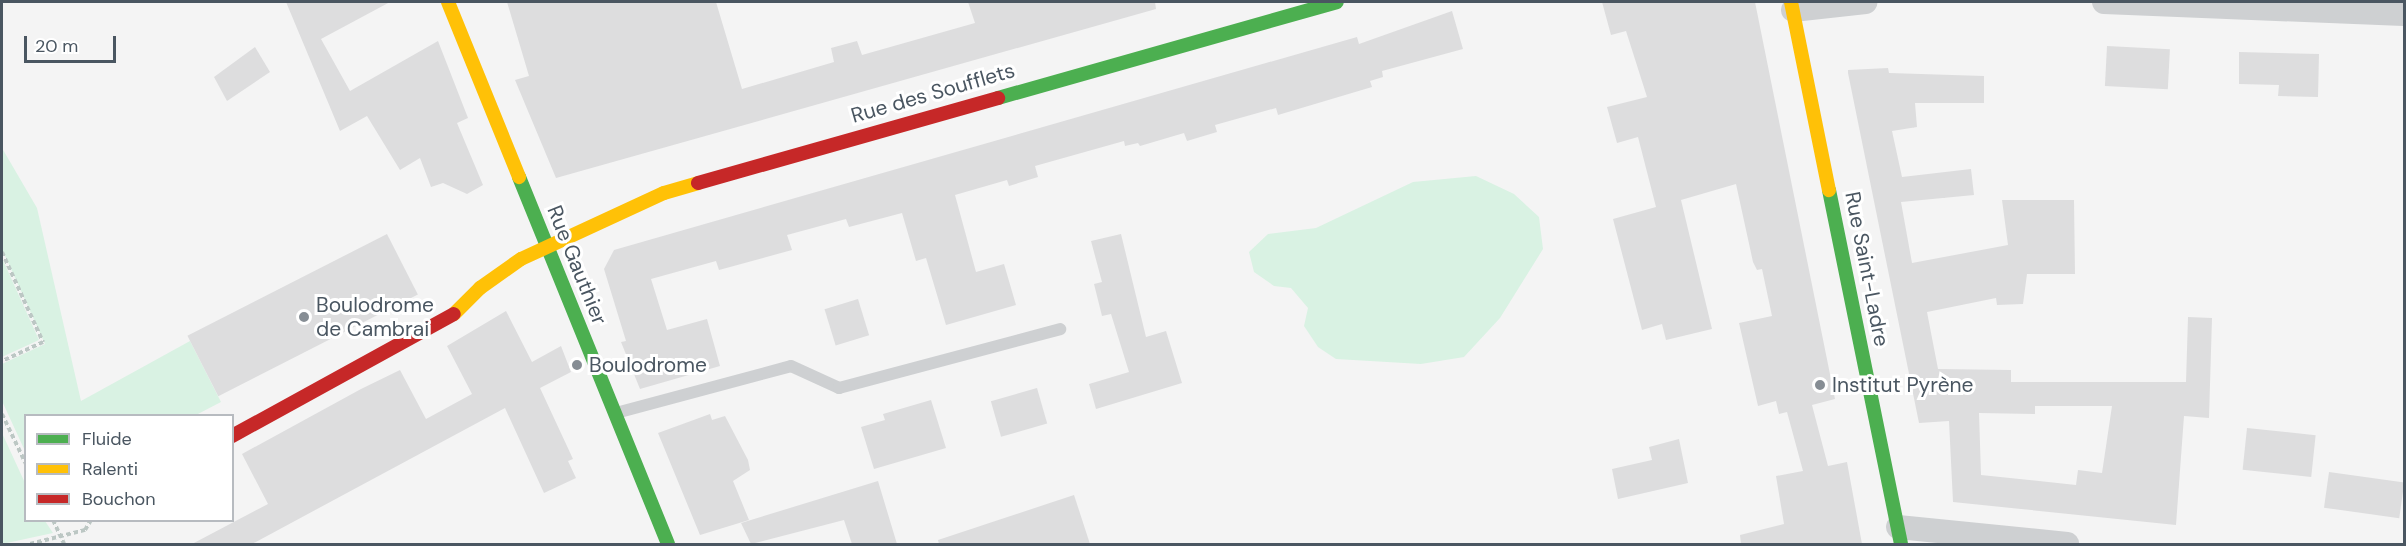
<!DOCTYPE html>
<html>
<head>
<meta charset="utf-8">
<style>
  body { margin:0 }
  #map { position:relative; width:2406px; height:546px; overflow:hidden; background:#f4f4f4; font-family:"DM Sans",sans-serif }
  div>[style] { position:absolute }
  .green>* { inset:0; background:#d9f2e3 }
  .building>* { inset:0; background:#ddddde; transform-origin:0 0 }
  .path>* { height:4px; margin-top:-2px; transform-origin:0; background:repeating-linear-gradient(90deg,#bcc7c4 0 4.5px,transparent 0 7.5px) }
  .lane>* { height:12px; margin:-6px; padding:0 6px; transform-origin:6px; border-radius:6px; background:#ced0d2 }
  .street>* { height:24px; margin:-12px; padding:0 12px; transform-origin:12px; border-radius:12px; background:#ced0d2 }
  .fast>* { height:14px; margin:-7px; padding:0 7px; transform-origin:7px; border-radius:7px; background:#4caf50 }
  .slow>* { height:14px; margin:-7px; padding:0 7px; transform-origin:7px; border-radius:7px; background:#ffc107 }
  .jam>* { height:14px; margin:-7px; padding:0 7px; transform-origin:7px; border-radius:7px; background:#c62828 }
  .dots>* { width:16px; height:16px; translate:-50% -50%; box-sizing:border-box; border:3px solid #fff; border-radius:50% }
  span { translate:-50% -50%; white-space:nowrap; text-align:center; line-height:1.15; -webkit-text-stroke:6px #fff; paint-order:stroke }
  .street-label { font-size:21px; color:#4a5661 }
  .poi-label { font-size:21px; color:#4a5661 }
  .left { translate:0 -50%; text-align:left }
  .frame { position:absolute; inset:0; border:3px solid #4a5661; pointer-events:none }
  .legend { position:absolute; left:24px; top:414px; width:210px; height:108px; box-sizing:border-box; background:#fff; border:2px solid #b7bbc0; margin:0; padding:8px 10px; list-style:none; font-size:18px; color:#4a5661 }
  .legend li { display:flex; align-items:center; gap:12px; height:30px }
  .legend b { width:30px; border:2px solid #b7bbc0 }
  .scale { position:absolute; left:24px; top:36px; width:92px; height:27px; box-sizing:border-box; border:3px solid #4a5661; border-top:0; padding-left:8px; font-size:18px; line-height:21px; white-space:nowrap; color:#4a5661; -webkit-text-stroke:4px #fff; paint-order:stroke }
</style>
</head>
<body>
<div id="map">
  <div class="green">
    <div style="clip-path:polygon(2px 148px,37px 208px,81px 401px,190px 341px,221px 402px,196px 415px,26px 416px,25px 451px,2px 401px,2px 364px,45px 344px,2px 249px)"></div>
    <div style="clip-path:polygon(1476px 176px,1514px 194px,1539px 217px,1543px 249px,1500px 318px,1464px 357px,1421px 364px,1336px 359px,1318px 347px,1304px 326px,1308px 308px,1291px 288px,1274px 286px,1254px 272px,1249px 252px,1268px 234px,1316px 228px,1413px 182px)"></div>
    <div style="clip-path:polygon(2px 258px,39px 340px,2px 357px)"></div>
    <div style="clip-path:polygon(2px 433px,25px 483px,26px 520px,45px 521px,53px 533px,2px 544px)"></div>
  </div>
  <div class="building">
    <div style="clip-path:polygon(286px 2px,390px 2px,321px 39px,350px 91px,438px 41px,468px 118px,457px 123px,483px 185px,467px 194px,443px 183px,431px 187px,420px 158px,400px 170px,367px 116px,340px 131px)"></div>
    <div style="clip-path:polygon(507px 2px,716px 2px,742px 89px,834px 62px,831px 48px,857px 41px,862px 55px,975px 23px,968px 2px,1155px 2px,1156px 9px,556px 178px,515px 80px,529px 76px)"></div>
    <div style="clip-path:polygon(1602px 2px,1755px 2px,1835px 399px,1812px 405px,1828px 466px,1847px 462px,1862px 544px,1741px 544px,1740px 535px,1784px 524px,1776px 476px,1803px 471px,1787px 412px,1779px 414px,1776px 401px,1758px 406px,1739px 323px,1772px 316px,1762px 269px,1757px 270px,1753px 262px,1736px 184px,1681px 200px,1712px 329px,1666px 340px,1662px 324px,1642px 330px,1613px 219px,1656px 207px,1638px 137px,1617px 143px,1607px 107px,1647px 97px,1626px 31px,1611px 35px)"></div>
    <div style="clip-path:polygon(1452px 11px,1463px 49px,1382px 71px,1383px 77px,1370px 81px,1372px 87px,1278px 115px,1276px 108px,1215px 125px,1217px 132px,1187px 141px,1184px 133px,1140px 146px,1138px 143px,1125px 146px,1124px 141px,1035px 166px,1038px 177px,1009px 186px,1007px 180px,955px 195px,976px 272px,1004px 264px,1016px 305px,946px 325px,926px 258px,916px 261px,902px 213px,849px 227px,846px 219px,787px 235px,792px 250px,719px 270px,716px 261px,651px 279px,667px 330px,707px 319px,720px 366px,640px 389px,621px 342px,626px 341px,604px 269px,614px 250px,1357px 37px,1359px 44px)"></div>
    <div style="left:2107px;top:46px;width:63px;height:40px;rotate:3deg"></div>
    <div style="clip-path:polygon(255px 47px,270px 72px,227px 101px,214px 77px)"></div>
    <div style="clip-path:polygon(2239px 52px,2319px 54px,2318px 97px,2278px 96px,2279px 85px,2239px 84px)"></div>
    <div style="clip-path:polygon(evenodd,1888px 68px,1889px 73px,1984px 76px,1984px 103px,1915px 103px,1917px 127px,1892px 131px,1902px 177px,1971px 169px,1974px 195px,1901px 202px,1912px 263px,2008px 245px,2002px 200px,2074px 200px,2075px 274px,2027px 274px,2023px 304px,1997px 305px,1996px 298px,1927px 312px,1938px 369px,2011px 370px,2011px 382px,2186px 382px,2188px 317px,2212px 318px,2209px 418px,2184px 416px,2176px 525px,1953px 502px,1949px 421px,1919px 423px,1848px 73px,1848px 70px,1888px 68px,2035px 406px,2112px 406px,2102px 473px,2078px 470px,2076px 485px,1981px 475px,1979px 413px,2035px 414px,2035px 406px)"></div>
    <div style="left:387px;top:234px;width:68px;height:224px;rotate:63deg"></div>
    <div style="clip-path:polygon(1121px 234px,1146px 337px,1166px 331px,1182px 383px,1096px 409px,1089px 384px,1129px 372px,1111px 314px,1102px 316px,1094px 284px,1102px 282px,1091px 241px)"></div>
    <div style="left:858px;top:299px;width:38px;height:35px;rotate:73deg"></div>
    <div style="clip-path:polygon(506px 311px,532px 362px,561px 346px,571px 372px,540px 388px,573px 459px,568px 461px,576px 478px,544px 493px,505px 408px,252px 544px,192px 544px,268px 504px,242px 454px,361px 389px,400px 370px,426px 419px,472px 394px,447px 346px)"></div>
    <div style="left:1037px;top:388px;width:37px;height:48px;rotate:74deg"></div>
    <div style="clip-path:polygon(931px 400px,946px 448px,874px 469px,861px 427px,885px 420px,883px 414px)"></div>
    <div style="clip-path:polygon(710px 414px,712px 420px,725px 416px,748px 460px,750px 470px,733px 481px,749px 520px,700px 535px,658px 433px)"></div>
    <div style="left:2247px;top:428px;width:69px;height:42px;rotate:6deg"></div>
    <div style="clip-path:polygon(1679px 439px,1688px 483px,1618px 499px,1612px 469px,1652px 460px,1649px 447px)"></div>
    <div style="left:2329px;top:472px;width:76px;height:36px;rotate:8deg"></div>
    <div style="clip-path:polygon(878px 481px,897px 544px,852px 544px,844px 520px,751px 544px,741px 523px)"></div>
    <div style="clip-path:polygon(1074px 495px,1090px 544px,939px 544px,938px 540px)"></div>
  </div>
  <div class="path">
    <div style="left:2px;top:252px;width:99px;rotate:65.5deg"></div>
    <div style="left:43px;top:342px;width:45px;rotate:155.1deg"></div>
    <div style="left:2px;top:414px;width:55px;rotate:64.4deg"></div>
    <div style="left:53px;top:520px;width:26px;rotate:65deg"></div>
    <div style="left:30px;top:544px;width:57px;rotate:-14.3deg"></div>
    <div style="left:85px;top:530px;width:12px;rotate:-59deg"></div>
  </div>
  <div class="lane">
    <div style="left:616px;top:413px;width:181px;rotate:-15deg"></div>
    <div style="left:791px;top:366px;width:53px;rotate:24.6deg"></div>
    <div style="left:839px;top:388px;width:229px;rotate:-14.9deg"></div>
  </div>
  <div class="street">
    <div style="left:2104px;top:2px;width:300px;rotate:2.3deg"></div>
    <div style="left:1793px;top:10px;width:73px;rotate:-6.3deg"></div>
    <div style="left:1898px;top:527px;width:170px;rotate:5.7deg"></div>
  </div>
  <div class="fast">
    <div style="left:998px;top:98px;width:352px;rotate:-15.8deg"></div>
    <div style="left:519px;top:177px;width:396px;rotate:67.9deg"></div>
    <div style="left:1829px;top:190px;width:361px;rotate:78.5deg"></div>
  </div>
  <div class="slow">
    <div style="left:448px;top:2px;width:189px;rotate:67.9deg"></div>
    <div style="left:1791px;top:2px;width:192px;rotate:78.6deg"></div>
    <div style="left:454px;top:314px;width:37px;rotate:-45deg"></div>
    <div style="left:480px;top:288px;width:50px;rotate:-35.3deg"></div>
    <div style="left:521px;top:259px;width:157px;rotate:-24.8deg"></div>
    <div style="left:664px;top:193px;width:35px;rotate:-16deg"></div>
  </div>
  <div class="jam">
    <div style="left:698px;top:183px;width:312px;rotate:-15.8deg"></div>
    <div style="left:232px;top:436px;width:253px;rotate:-28.8deg"></div>
  </div>
  <div class="dots">
    <div style="left:304px;top:317px;background:#868d94"></div>
    <div style="left:577px;top:365px;background:#868d94"></div>
    <div style="left:1820px;top:385px;background:#868d94"></div>
  </div>
  <div class="street-label">
    <span style="left:933px;top:93px;rotate:-16deg">Rue des Soufflets</span>
    <span style="left:577px;top:265px;rotate:68deg">Rue Gauthier</span>
    <span style="left:1867px;top:269px;rotate:79deg">Rue Saint-Ladre</span>
  </div>
  <div class="poi-label">
    <span class="left" style="left:316px;top:317px">Boulodrome<br>de Cambrai</span>
    <span class="left" style="left:589px;top:365px">Boulodrome</span>
    <span class="left" style="left:1832px;top:385px">Institut Pyrène</span>
  </div>
  <div class="frame"></div>
  <ul class="legend">
  <li><b style="height:8px;background:#4caf50"></b>Fluide</li>
  <li><b style="height:8px;background:#ffc107"></b>Ralenti</li>
  <li><b style="height:8px;background:#c62828"></b>Bouchon</li>
  </ul>
  <div class="scale">20 m</div>
</div>
</body>
</html>
